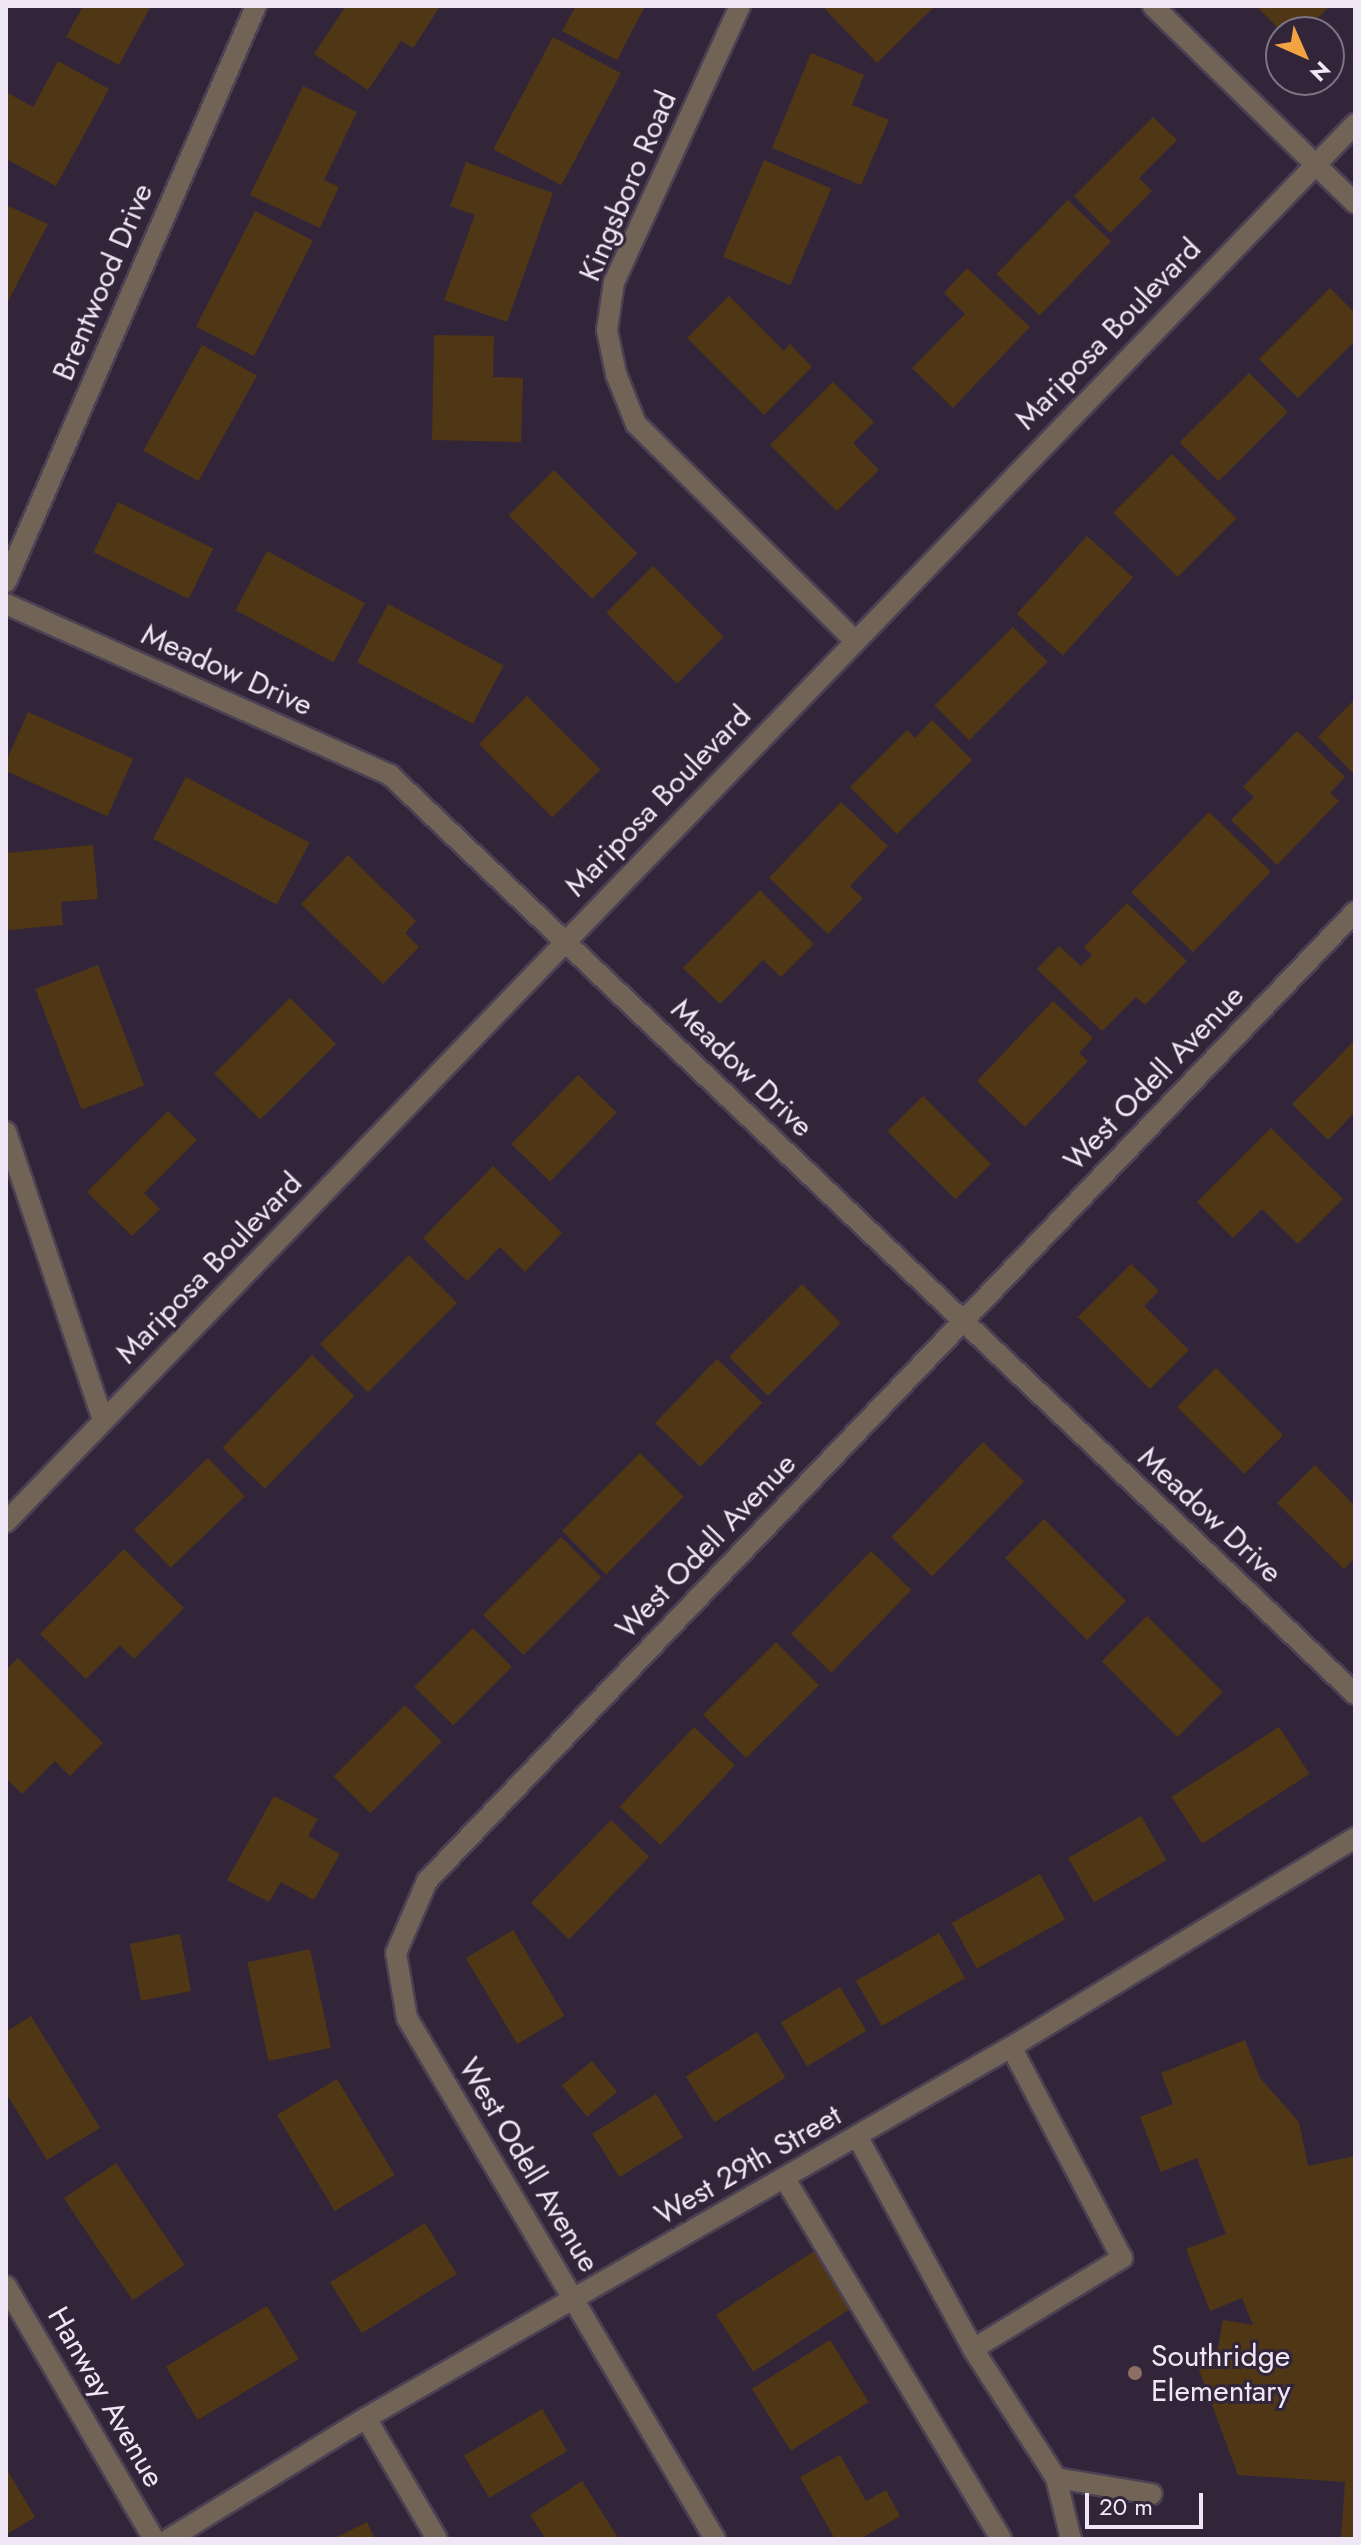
<!DOCTYPE html>
<html>
<head>
<meta charset="utf-8">
<style>
  body { margin:0 }
  #map { position:relative; width:1361px; height:2545px; overflow:hidden; background:#32253a; font-family:Jost,sans-serif }
  div>[style] { position:absolute }
  .building>* { inset:0; background:#4f3715; transform-origin:0 0 }
  .roads { filter:drop-shadow(2px 0 #4c4054) drop-shadow(-2px 0 #4c4054) drop-shadow(0 2px #4c4054) drop-shadow(0 -2px #4c4054) }
  .minor>* { height:20px; margin:-10px; padding:0 10px; transform-origin:10px; border-radius:10px; background:#716456 }
  .dots>* { width:22px; height:22px; translate:-50% -50%; box-sizing:border-box; border:4px solid #32253a; border-radius:50% }
  span { translate:-50% -50%; white-space:nowrap; text-align:center; line-height:1.15; -webkit-text-stroke:6px #32253a; paint-order:stroke }
  .street-label { font-size:30px; color:#efe7f5 }
  .poi-label { font-size:30px; color:#efe7f5 }
  .left { translate:0 -50%; text-align:left }
  .frame { position:absolute; inset:0; border:8px solid #efe7f5; pointer-events:none }
  .north { position:absolute; left:1265px; top:16px; width:80px; height:80px; box-sizing:border-box; background:#32253a; border:2px solid #7e7385; border-radius:50%; rotate:135deg; font-size:22px; font-weight:700; line-height:32px; text-align:center; color:#efe7f5 }
  .north::after { content:''; display:block; margin:auto; width:28px; height:36px; background:#f3a442; clip-path:polygon(50% 0,100% 100%,50% 72%,0 100%) }
  .scale { position:absolute; left:1085px; top:2493px; width:118px; height:36px; box-sizing:border-box; border:4px solid #efe7f5; border-top:0; padding-left:10px; font-size:24px; line-height:28px; white-space:nowrap; color:#efe7f5; -webkit-text-stroke:6px #32253a; paint-order:stroke }
</style>
</head>
<body>
<div id="map">
  <div class="building">
    <div style="clip-path:polygon(83px 6px,151px 6px,119px 65px,66px 37px)"></div>
    <div style="clip-path:polygon(346px 6px,437px 6px,439px 8px,413px 48px,401px 41px,368px 90px,314px 54px)"></div>
    <div style="clip-path:polygon(576px 6px,645px 6px,617px 60px,562px 31px)"></div>
    <div style="clip-path:polygon(822px 6px,935px 6px,877px 63px)"></div>
    <div style="clip-path:polygon(1256px 6px,1330px 6px,1304px 32px,1282px 32px)"></div>
    <div style="left:553px;top:37px;width:77px;height:127px;rotate:28deg"></div>
    <div style="clip-path:polygon(811px 53px,864px 75px,852px 105px,889px 120px,861px 185px,772px 148px)"></div>
    <div style="clip-path:polygon(58px 61px,109px 89px,56px 186px,6px 159px,6px 92px,33px 107px)"></div>
    <div style="clip-path:polygon(303px 86px,357px 112px,324px 180px,339px 187px,320px 228px,250px 195px)"></div>
    <div style="clip-path:polygon(1153px 117px,1177px 140px,1139px 178px,1152px 191px,1110px 233px,1074px 196px)"></div>
    <div style="left:764px;top:160px;width:73px;height:105px;rotate:23deg"></div>
    <div style="clip-path:polygon(466px 162px,553px 193px,507px 322px,444px 300px,475px 215px,450px 206px)"></div>
    <div style="left:1068px;top:200px;width:60px;height:103px;rotate:44deg"></div>
    <div style="clip-path:polygon(6px 205px,48px 224px,6px 305px)"></div>
    <div style="left:255px;top:211px;width:65px;height:130px;rotate:27deg"></div>
    <div style="clip-path:polygon(967px 268px,1030px 327px,953px 408px,912px 368px,965px 314px,944px 293px)"></div>
    <div style="clip-path:polygon(1330px 288px,1355px 313px,1355px 341px,1298px 398px,1259px 359px)"></div>
    <div style="clip-path:polygon(729px 296px,784px 351px,790px 344px,812px 367px,764px 415px,687px 338px)"></div>
    <div style="clip-path:polygon(434px 335px,494px 336px,493px 377px,523px 378px,521px 442px,432px 440px)"></div>
    <div style="left:202px;top:345px;width:63px;height:121px;rotate:29deg"></div>
    <div style="left:1249px;top:373px;width:55px;height:98px;rotate:45deg"></div>
    <div style="clip-path:polygon(833px 382px,874px 422px,853px 443px,879px 470px,837px 511px,770px 445px)"></div>
    <div style="left:1172px;top:454px;width:91px;height:83px;rotate:45deg"></div>
    <div style="left:554px;top:470px;width:118px;height:64px;rotate:45deg"></div>
    <div style="left:118px;top:502px;width:106px;height:56px;rotate:26deg"></div>
    <div style="left:1087px;top:536px;width:62px;height:105px;rotate:42deg"></div>
    <div style="left:267px;top:551px;width:111px;height:67px;rotate:28deg"></div>
    <div style="left:653px;top:566px;width:100px;height:66px;rotate:45deg"></div>
    <div style="left:388px;top:604px;width:131px;height:66px;rotate:28deg"></div>
    <div style="left:1013px;top:627px;width:49px;height:111px;rotate:45deg"></div>
    <div style="left:527px;top:696px;width:104px;height:68px;rotate:45deg"></div>
    <div style="clip-path:polygon(1355px 699px,1355px 771px,1353px 773px,1318px 737px)"></div>
    <div style="left:28px;top:712px;width:115px;height:63px;rotate:24deg"></div>
    <div style="clip-path:polygon(932px 720px,972px 760px,897px 834px,850px 787px,907px 730px,915px 738px)"></div>
    <div style="clip-path:polygon(1297px 731px,1345px 777px,1330px 793px,1339px 801px,1277px 865px,1231px 820px,1254px 797px,1243px 787px)"></div>
    <div style="left:186px;top:777px;width:140px;height:70px;rotate:28deg"></div>
    <div style="clip-path:polygon(841px 802px,888px 846px,850px 886px,863px 898px,828px 934px,769px 878px)"></div>
    <div style="left:1209px;top:812px;width:86px;height:112px;rotate:44deg"></div>
    <div style="clip-path:polygon(93px 845px,98px 899px,61px 902px,63px 925px,8px 930px,6px 853px)"></div>
    <div style="clip-path:polygon(348px 855px,416px 921px,405px 933px,419px 947px,383px 984px,301px 904px)"></div>
    <div style="clip-path:polygon(760px 890px,814px 944px,781px 977px,763px 960px,720px 1004px,683px 968px)"></div>
    <div style="clip-path:polygon(1127px 903px,1187px 961px,1145px 1005px,1136px 997px,1102px 1031px,1037px 969px,1059px 946px,1081px 966px,1092px 955px,1084px 947px)"></div>
    <div style="left:98px;top:965px;width:129px;height:67px;rotate:69deg"></div>
    <div style="left:290px;top:998px;width:65px;height:107px;rotate:45deg"></div>
    <div style="clip-path:polygon(1053px 1001px,1093px 1038px,1079px 1053px,1088px 1061px,1025px 1127px,977px 1081px)"></div>
    <div style="clip-path:polygon(1355px 1040px,1355px 1112px,1328px 1140px,1292px 1104px)"></div>
    <div style="left:578px;top:1075px;width:54px;height:96px;rotate:44deg"></div>
    <div style="left:923px;top:1096px;width:96px;height:50px;rotate:45deg"></div>
    <div style="clip-path:polygon(168px 1111px,197px 1140px,144px 1193px,160px 1209px,132px 1236px,87px 1192px)"></div>
    <div style="clip-path:polygon(1271px 1128px,1343px 1199px,1298px 1244px,1262px 1209px,1233px 1238px,1197px 1202px)"></div>
    <div style="clip-path:polygon(493px 1166px,562px 1233px,525px 1272px,500px 1247px,467px 1281px,423px 1238px)"></div>
    <div style="left:409px;top:1255px;width:68px;height:126px;rotate:45deg"></div>
    <div style="clip-path:polygon(1131px 1264px,1159px 1291px,1144px 1306px,1189px 1350px,1150px 1389px,1078px 1317px)"></div>
    <div style="left:802px;top:1284px;width:55px;height:103px;rotate:45deg"></div>
    <div style="left:312px;top:1355px;width:59px;height:129px;rotate:44deg"></div>
    <div style="left:717px;top:1359px;width:63px;height:89px;rotate:44deg"></div>
    <div style="left:1216px;top:1368px;width:95px;height:55px;rotate:45deg"></div>
    <div style="left:983px;top:1442px;width:57px;height:132px;rotate:44deg"></div>
    <div style="left:640px;top:1453px;width:62px;height:110px;rotate:45deg"></div>
    <div style="left:208px;top:1458px;width:53px;height:103px;rotate:46deg"></div>
    <div style="clip-path:polygon(1315px 1465px,1355px 1506px,1355px 1558px,1344px 1569px,1277px 1503px)"></div>
    <div style="left:1044px;top:1519px;width:116px;height:55px;rotate:45deg"></div>
    <div style="left:561px;top:1537px;width:57px;height:110px;rotate:45deg"></div>
    <div style="clip-path:polygon(124px 1549px,184px 1608px,134px 1659px,120px 1645px,86px 1679px,40px 1634px)"></div>
    <div style="left:871px;top:1551px;width:56px;height:115px;rotate:44deg"></div>
    <div style="left:1147px;top:1616px;width:107px;height:64px;rotate:45deg"></div>
    <div style="left:473px;top:1628px;width:55px;height:83px;rotate:45deg"></div>
    <div style="left:776px;top:1642px;width:61px;height:103px;rotate:45deg"></div>
    <div style="clip-path:polygon(18px 1658px,103px 1743px,70px 1776px,55px 1761px,22px 1794px,6px 1778px,6px 1670px)"></div>
    <div style="left:405px;top:1705px;width:52px;height:101px;rotate:45deg"></div>
    <div style="left:694px;top:1727px;width:56px;height:109px;rotate:43deg"></div>
    <div style="left:1279px;top:1727px;width:56px;height:128px;rotate:57deg"></div>
    <div style="clip-path:polygon(274px 1796px,318px 1819px,308px 1836px,340px 1854px,314px 1900px,281px 1882px,269px 1902px,227px 1880px)"></div>
    <div style="left:1141px;top:1816px;width:51px;height:84px;rotate:60deg"></div>
    <div style="left:611px;top:1820px;width:53px;height:115px;rotate:44deg"></div>
    <div style="left:1040px;top:1874px;width:52px;height:101px;rotate:61deg"></div>
    <div style="left:513px;top:1930px;width:100px;height:55px;rotate:59deg"></div>
    <div style="left:939px;top:1933px;width:52px;height:96px;rotate:60deg"></div>
    <div style="left:180px;top:1934px;width:58px;height:51px;rotate:79deg"></div>
    <div style="left:310px;top:1949px;width:101px;height:64px;rotate:78deg"></div>
    <div style="left:840px;top:1987px;width:51px;height:69px;rotate:59deg"></div>
    <div style="clip-path:polygon(31px 2016px,100px 2128px,47px 2160px,6px 2093px,6px 2032px)"></div>
    <div style="left:757px;top:2032px;width:54px;height:84px;rotate:58deg"></div>
    <div style="clip-path:polygon(1245px 2040px,1260px 2078px,1299px 2122px,1308px 2166px,1355px 2156px,1355px 2539px,1341px 2539px,1345px 2482px,1238px 2475px,1193px 2354px,1216px 2358px,1223px 2320px,1253px 2325px,1242px 2298px,1210px 2311px,1186px 2249px,1226px 2234px,1197px 2158px,1161px 2172px,1140px 2117px,1173px 2104px,1161px 2073px)"></div>
    <div style="left:592px;top:2061px;width:40px;height:39px;rotate:51deg"></div>
    <div style="left:337px;top:2079px;width:112px;height:70px;rotate:59deg"></div>
    <div style="left:656px;top:2094px;width:51px;height:75px;rotate:58deg"></div>
    <div style="left:116px;top:2163px;width:123px;height:63px;rotate:56deg"></div>
    <div style="left:425px;top:2223px;width:60px;height:112px;rotate:58deg"></div>
    <div style="left:816px;top:2250px;width:68px;height:119px;rotate:57deg"></div>
    <div style="left:267px;top:2306px;width:62px;height:118px;rotate:59deg"></div>
    <div style="left:830px;top:2340px;width:73px;height:92px;rotate:58deg"></div>
    <div style="left:542px;top:2409px;width:49px;height:91px;rotate:59deg"></div>
    <div style="clip-path:polygon(840px 2455px,866px 2501px,886px 2490px,900px 2516px,860px 2539px,835px 2539px,800px 2477px)"></div>
    <div style="clip-path:polygon(6px 2468px,35px 2517px,6px 2535px)"></div>
    <div style="clip-path:polygon(582px 2481px,619px 2539px,546px 2539px,530px 2515px)"></div>
    <div style="clip-path:polygon(367px 2522px,375px 2539px,333px 2539px)"></div>
  </div>
  <div class="roads">
    <div class="minor">
      <div style="left:740px;top:6px;width:303px;rotate:114.5deg"></div>
      <div style="left:614px;top:282px;width:49px;rotate:98.3deg"></div>
      <div style="left:607px;top:330px;width:45px;rotate:78.4deg"></div>
      <div style="left:616px;top:374px;width:54px;rotate:68.2deg"></div>
      <div style="left:636px;top:424px;width:305px;rotate:44.7deg"></div>
      <div style="left:1153px;top:6px;width:282px;rotate:44.3deg"></div>
      <div style="left:6px;top:582px;width:628px;rotate:-66.54deg"></div>
      <div style="left:6px;top:604px;width:420px;rotate:24deg"></div>
      <div style="left:390px;top:775px;width:1333px;rotate:43.6deg"></div>
      <div style="left:6px;top:1132px;width:305px;rotate:71.4deg"></div>
      <div style="left:6px;top:1522px;width:1943px;rotate:-46.02deg"></div>
      <div style="left:857px;top:2136px;width:243px;rotate:61.4deg"></div>
      <div style="left:973px;top:2349px;width:175px;rotate:-31.4deg"></div>
      <div style="left:1122px;top:2258px;width:238px;rotate:-117.7deg"></div>
      <div style="left:785px;top:2179px;width:420px;rotate:59deg"></div>
      <div style="left:6px;top:2286px;width:293px;rotate:59.7deg"></div>
      <div style="left:973px;top:2349px;width:153px;rotate:57.2deg"></div>
      <div style="left:1056px;top:2478px;width:97px;rotate:9.5deg"></div>
      <div style="left:366px;top:2418px;width:140px;rotate:59.6deg"></div>
      <div style="left:1056px;top:2478px;width:63px;rotate:76.2deg"></div>
      <div style="left:169px;top:2539px;width:231px;rotate:-31.6deg"></div>
      <div style="left:366px;top:2418px;width:744px;rotate:-29.91deg"></div>
      <div style="left:1011px;top:2047px;width:403px;rotate:-31.3deg"></div>
      <div style="left:715px;top:2539px;width:605px;rotate:-120.59deg"></div>
      <div style="left:407px;top:2018px;width:66px;rotate:-99.6deg"></div>
      <div style="left:396px;top:1953px;width:78px;rotate:-66.7deg"></div>
      <div style="left:427px;top:1881px;width:1342px;rotate:-46.24deg"></div>
    </div>
  </div>
  <div class="dots">
    <div style="left:1135px;top:2373px;background:#8d6e63"></div>
  </div>
  <div class="street-label">
    <span style="left:628px;top:186px;rotate:-67deg">Kingsboro Road</span>
    <span style="left:103px;top:282px;rotate:-67deg">Brentwood Drive</span>
    <span style="left:1108px;top:334px;rotate:-46deg">Mariposa Boulevard</span>
    <span style="left:227px;top:670px;rotate:24deg">Meadow Drive</span>
    <span style="left:658px;top:801px;rotate:-46deg">Mariposa Boulevard</span>
    <span style="left:742px;top:1068px;rotate:44deg">Meadow Drive</span>
    <span style="left:1154px;top:1078px;rotate:-46deg">West Odell Avenue</span>
    <span style="left:209px;top:1268px;rotate:-46deg">Mariposa Boulevard</span>
    <span style="left:1210px;top:1515px;rotate:43deg">Meadow Drive</span>
    <span style="left:706px;top:1546px;rotate:-46deg">West Odell Avenue</span>
    <span style="left:529px;top:2165px;rotate:59deg">West Odell Avenue</span>
    <span style="left:748px;top:2165px;rotate:-30deg">West 29th Street</span>
    <span style="left:106px;top:2397px;rotate:60deg">Hanway Avenue</span>
  </div>
  <div class="poi-label">
    <span class="left" style="left:1151px;top:2373px">Southridge<br>Elementary</span>
  </div>
  <div class="frame"></div>
  <div class="north">N</div>
  <div class="scale">20 m</div>
</div>
</body>
</html>
